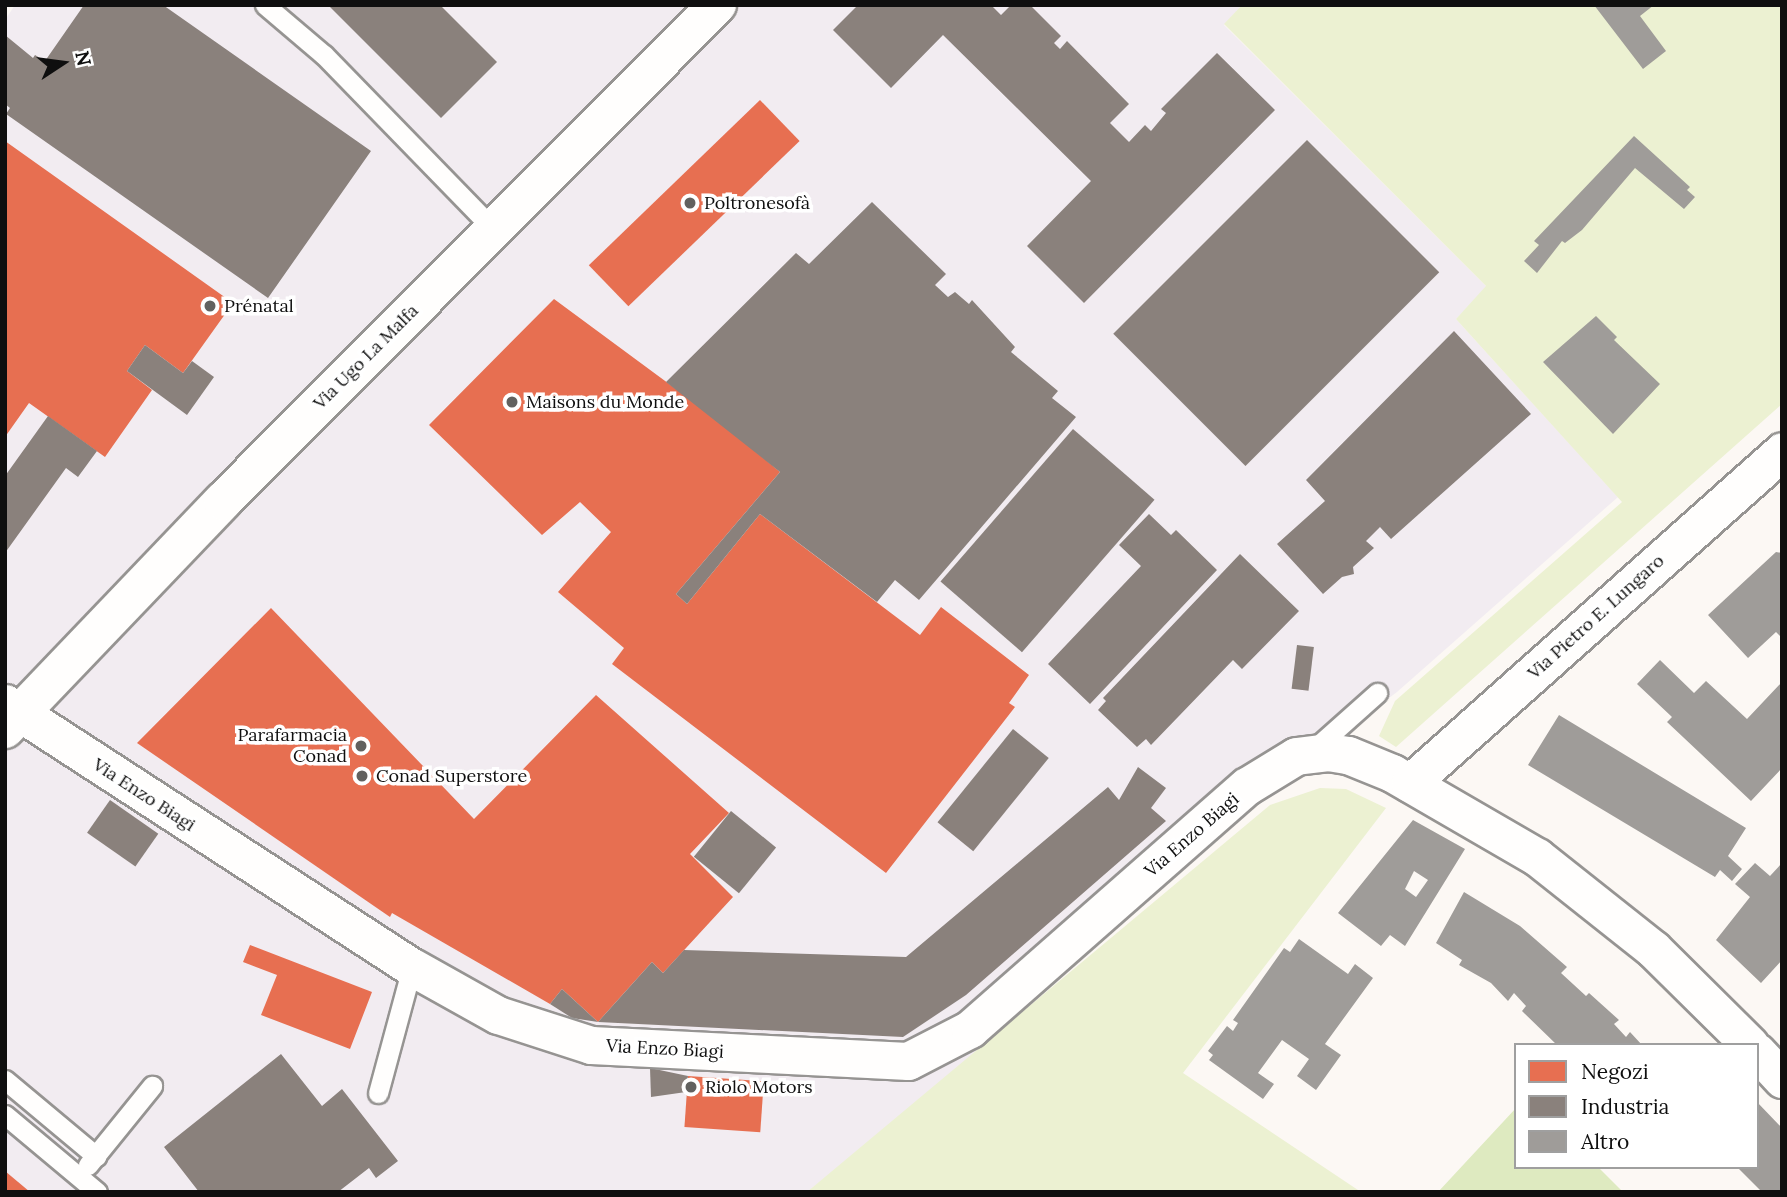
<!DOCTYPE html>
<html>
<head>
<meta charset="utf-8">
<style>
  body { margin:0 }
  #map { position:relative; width:1787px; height:1197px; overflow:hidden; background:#fcf8f4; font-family:Lora,serif }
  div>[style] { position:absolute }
  .industrial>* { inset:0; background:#f2ecf1 }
  .green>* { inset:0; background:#ecf1d2 }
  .forest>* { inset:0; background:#deeac0 }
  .shops>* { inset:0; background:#e76f51; transform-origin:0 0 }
  .industry>* { inset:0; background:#8a817c; transform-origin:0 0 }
  .building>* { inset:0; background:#9f9c99 }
  .roads { filter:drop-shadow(2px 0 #969492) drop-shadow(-2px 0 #969492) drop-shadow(0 2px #969492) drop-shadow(0 -2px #969492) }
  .service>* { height:19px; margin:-9.5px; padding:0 9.5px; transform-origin:9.5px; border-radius:9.5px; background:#fffefd }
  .minor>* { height:37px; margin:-18.5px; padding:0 18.5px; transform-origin:18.5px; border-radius:18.5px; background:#fffefd }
  .tertiary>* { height:38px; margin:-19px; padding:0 19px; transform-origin:19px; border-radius:19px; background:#fffefd }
  .dots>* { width:19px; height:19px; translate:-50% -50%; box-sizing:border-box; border:4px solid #fff; border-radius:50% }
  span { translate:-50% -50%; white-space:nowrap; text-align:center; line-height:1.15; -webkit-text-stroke:7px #fff; paint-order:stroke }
  .poi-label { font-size:18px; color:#0f0f0f }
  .left { translate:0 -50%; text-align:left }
  .right { translate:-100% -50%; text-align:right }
  .street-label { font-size:18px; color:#0f0f0f }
  .frame { position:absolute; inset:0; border:7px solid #0f0f0f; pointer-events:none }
  .legend { position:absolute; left:1514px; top:1043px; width:245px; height:126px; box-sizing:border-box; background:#fff; border:2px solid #9f9f9f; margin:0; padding:9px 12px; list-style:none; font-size:21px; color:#0f0f0f }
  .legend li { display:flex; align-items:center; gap:14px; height:35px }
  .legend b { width:35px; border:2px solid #9f9f9f }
  .north { position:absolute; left:28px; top:28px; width:70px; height:70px; -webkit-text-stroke:5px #fff; paint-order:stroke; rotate:77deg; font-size:19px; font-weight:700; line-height:28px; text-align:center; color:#0f0f0f }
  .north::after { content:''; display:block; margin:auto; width:24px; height:32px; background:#0f0f0f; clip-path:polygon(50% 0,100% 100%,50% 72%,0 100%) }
</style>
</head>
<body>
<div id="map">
  <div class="industrial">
    <div style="clip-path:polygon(15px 5px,1242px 5px,1224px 25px,1487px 287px,1456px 319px,1618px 497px,1397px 692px,1293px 770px,926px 1098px,807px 1192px,5px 1192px,5px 20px)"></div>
  </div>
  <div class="green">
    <div style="clip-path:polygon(1242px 5px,1782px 5px,1782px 404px,1396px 747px,1379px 736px,1395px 701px,1622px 502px,1456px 319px,1486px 286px,1224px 24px)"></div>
    <div style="clip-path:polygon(1320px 788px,1346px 789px,1386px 808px,1183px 1073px,1361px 1192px,807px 1192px,1270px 805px)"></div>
  </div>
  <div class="forest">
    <div style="clip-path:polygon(1516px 1108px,1516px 1167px,1598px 1167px,1623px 1192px,1438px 1192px)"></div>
  </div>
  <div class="shops">
    <div style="left:760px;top:100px;width:57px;height:238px;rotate:46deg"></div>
    <div style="clip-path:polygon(5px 141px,233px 303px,183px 373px,145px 345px,127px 371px,152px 390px,105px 457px,29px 403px,5px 437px)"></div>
    <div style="clip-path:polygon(554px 299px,722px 423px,780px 472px,676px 594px,687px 604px,760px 514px,920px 635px,941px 607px,1029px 675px,1009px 703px,1015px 707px,886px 873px,612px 664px,624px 648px,558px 592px,611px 532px,580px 502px,542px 535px,429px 425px)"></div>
    <div style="clip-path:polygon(271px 608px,474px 819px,596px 695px,729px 813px,690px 854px,733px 897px,663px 973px,652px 962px,598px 1022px,562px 989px,550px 1004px,392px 913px,390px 917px,137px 743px)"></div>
    <div style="clip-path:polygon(250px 945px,372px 992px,350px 1049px,261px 1015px,277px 975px,243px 962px)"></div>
    <div style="left:688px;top:1076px;width:76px;height:51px;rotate:4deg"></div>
    <div style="clip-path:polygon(5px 1171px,30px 1192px,5px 1192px)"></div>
  </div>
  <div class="industry">
    <div style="clip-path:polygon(84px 5px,163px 5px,371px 151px,268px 298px,6px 114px,10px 108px,5px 104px,5px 35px,33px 58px,35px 55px,45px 61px)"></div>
    <div style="clip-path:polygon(328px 5px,440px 5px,497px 62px,441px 118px)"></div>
    <div style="clip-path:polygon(858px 5px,991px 5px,1001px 15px,1011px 5px,1030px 5px,1061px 36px,1054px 43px,1060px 49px,1067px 41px,1129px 104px,1110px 123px,1129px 142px,1145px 125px,1151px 131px,1166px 113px,1161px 109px,1217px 53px,1275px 110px,1084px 303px,1027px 246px,1091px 181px,943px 35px,891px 88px,833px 30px)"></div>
    <div style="left:1307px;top:140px;width:187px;height:274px;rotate:45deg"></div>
    <div style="clip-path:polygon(872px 202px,946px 274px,935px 285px,948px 297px,955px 292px,969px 304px,972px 300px,1015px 347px,1011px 352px,1058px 391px,1052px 398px,1076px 417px,919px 600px,895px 580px,877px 602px,760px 514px,687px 604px,676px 594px,780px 472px,666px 382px,796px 253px,809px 264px)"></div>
    <div style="clip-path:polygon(1454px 331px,1531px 414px,1391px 539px,1380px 527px,1366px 541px,1374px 548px,1353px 567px,1354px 574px,1342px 577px,1323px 594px,1277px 544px,1325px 501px,1306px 480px)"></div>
    <div style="clip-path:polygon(145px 345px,183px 373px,192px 361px,214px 377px,187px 415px,127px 371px)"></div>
    <div style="clip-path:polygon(48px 416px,97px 451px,78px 477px,66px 468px,5px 553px,5px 476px)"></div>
    <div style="left:1073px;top:429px;width:108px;height:202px;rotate:41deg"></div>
    <div style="clip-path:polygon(1149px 514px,1171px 535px,1176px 530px,1217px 570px,1090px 704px,1048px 664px,1141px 566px,1119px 545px)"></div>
    <div style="clip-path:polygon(1240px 554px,1299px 611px,1242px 669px,1233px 660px,1151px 745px,1146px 739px,1137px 747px,1098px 710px,1106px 701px,1103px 698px)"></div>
    <div style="left:1297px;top:645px;width:17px;height:44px;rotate:7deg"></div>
    <div style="left:1013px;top:729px;width:46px;height:120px;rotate:39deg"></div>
    <div style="clip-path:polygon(1138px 767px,1166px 788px,1151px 808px,1166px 821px,966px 995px,903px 1037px,598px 1022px,652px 962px,663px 973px,684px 950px,906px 957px,1108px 787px,1119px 800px)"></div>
    <div style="left:110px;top:800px;width:59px;height:40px;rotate:35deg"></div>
    <div style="left:731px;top:811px;width:58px;height:59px;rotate:39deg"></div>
    <div style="clip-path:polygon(562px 989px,598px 1022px,572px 1018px,550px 1004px)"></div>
    <div style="clip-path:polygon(281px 1054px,322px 1106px,342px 1089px,398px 1161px,376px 1178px,369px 1168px,338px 1192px,199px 1192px,164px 1147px)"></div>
    <div style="clip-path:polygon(650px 1068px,688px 1076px,686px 1092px,651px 1097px)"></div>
  </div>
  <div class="building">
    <div style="clip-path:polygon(1594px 5px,1654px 5px,1640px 16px,1666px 51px,1643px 69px)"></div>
    <div style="clip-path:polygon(1634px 136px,1690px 187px,1687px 190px,1695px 197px,1684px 209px,1635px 168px,1582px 230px,1565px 243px,1562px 241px,1537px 273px,1524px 261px,1539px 245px,1534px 241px)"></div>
    <div style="clip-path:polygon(1596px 316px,1617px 337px,1614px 340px,1660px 384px,1613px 434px,1543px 362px)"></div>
    <div style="clip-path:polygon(1776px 552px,1782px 553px,1782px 638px,1776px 632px,1748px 658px,1708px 615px)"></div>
    <div style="clip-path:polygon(1660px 660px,1694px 693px,1706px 681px,1747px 719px,1782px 682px,1782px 768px,1751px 801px,1667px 722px,1672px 717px,1637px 684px)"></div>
    <div style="clip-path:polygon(1559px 715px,1746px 828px,1728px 856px,1742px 869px,1732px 881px,1720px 870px,1715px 877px,1528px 765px)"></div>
    <div style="clip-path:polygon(evenodd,1413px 820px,1465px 849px,1405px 946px,1390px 935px,1381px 946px,1338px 913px,1413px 820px,1414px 871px,1428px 880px,1416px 897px,1405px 889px,1414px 871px)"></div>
    <div style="clip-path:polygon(1755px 863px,1770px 876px,1782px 863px,1782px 960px,1761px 983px,1716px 940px,1750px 897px,1735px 884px)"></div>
    <div style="clip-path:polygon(1464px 892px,1520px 926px,1567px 967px,1561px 973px,1586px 996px,1589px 993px,1619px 1020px,1614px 1024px,1626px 1037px,1630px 1032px,1642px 1045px,1557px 1045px,1522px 1011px,1526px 1006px,1514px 993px,1508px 1001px,1491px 983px,1459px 965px,1462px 960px,1436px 943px)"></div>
    <div style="clip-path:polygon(1299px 939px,1348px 974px,1355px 964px,1373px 978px,1325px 1044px,1341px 1055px,1316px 1090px,1297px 1076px,1309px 1059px,1282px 1040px,1258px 1073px,1274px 1084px,1263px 1099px,1209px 1060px,1213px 1055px,1208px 1051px,1227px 1026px,1233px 1031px,1238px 1023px,1233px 1020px,1284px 948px,1290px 952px)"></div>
    <div style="clip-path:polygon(1757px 1102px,1782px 1128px,1782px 1192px,1762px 1192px,1737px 1167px,1757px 1167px)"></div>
  </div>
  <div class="roads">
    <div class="service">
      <div style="left:265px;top:5px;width:77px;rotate:40.3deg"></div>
      <div style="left:324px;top:55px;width:244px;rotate:45.8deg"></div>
      <div style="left:1313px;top:750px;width:86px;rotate:-41.7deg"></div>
      <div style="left:5px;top:1080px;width:119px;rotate:39.9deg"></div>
      <div style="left:378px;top:1093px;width:131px;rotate:-74.9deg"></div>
      <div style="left:5px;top:1115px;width:120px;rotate:39.9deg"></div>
      <div style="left:88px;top:1165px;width:102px;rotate:-51deg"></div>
    </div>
    <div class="minor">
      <div style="left:5px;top:703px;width:485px;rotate:33deg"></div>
      <div style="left:412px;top:967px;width:98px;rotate:29.2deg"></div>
      <div style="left:498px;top:1015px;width:98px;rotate:17.9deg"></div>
      <div style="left:591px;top:1045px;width:317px;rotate:2.9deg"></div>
      <div style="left:908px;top:1061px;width:70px;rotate:-27.3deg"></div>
      <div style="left:970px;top:1029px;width:368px;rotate:-41.3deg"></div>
      <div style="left:1247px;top:786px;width:57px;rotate:-31.5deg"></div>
      <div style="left:1296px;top:756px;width:32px;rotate:-7deg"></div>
      <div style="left:1328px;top:752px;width:20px;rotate:9deg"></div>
      <div style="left:1348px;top:755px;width:48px;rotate:22.2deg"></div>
      <div style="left:1392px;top:773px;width:168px;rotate:30.1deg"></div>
      <div style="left:1537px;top:857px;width:148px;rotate:38.4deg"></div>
      <div style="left:1653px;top:949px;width:136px;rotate:44.7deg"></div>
      <div style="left:1410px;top:783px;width:499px;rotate:-41.7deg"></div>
      <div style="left:1757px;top:1052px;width:37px;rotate:47deg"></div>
    </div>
    <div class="tertiary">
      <div style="left:5px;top:729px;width:315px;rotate:-46.3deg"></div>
      <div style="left:223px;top:501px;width:700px;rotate:-45.12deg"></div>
    </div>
  </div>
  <div class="dots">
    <div style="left:690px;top:203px;background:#62615f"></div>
    <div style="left:210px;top:306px;background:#62615f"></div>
    <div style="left:512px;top:402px;background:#62615f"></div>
    <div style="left:361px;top:746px;background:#62615f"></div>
    <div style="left:362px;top:776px;background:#62615f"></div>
    <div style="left:691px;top:1087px;background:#62615f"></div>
  </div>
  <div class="poi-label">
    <span class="left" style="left:704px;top:203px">Poltronesofà</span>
    <span class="left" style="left:224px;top:306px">Prénatal</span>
    <span class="left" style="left:526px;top:402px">Maisons du Monde</span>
    <span class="right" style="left:347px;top:746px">Parafarmacia<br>Conad</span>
    <span class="left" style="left:376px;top:776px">Conad Superstore</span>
    <span class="left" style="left:705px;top:1087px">Riolo Motors</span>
  </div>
  <div class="street-label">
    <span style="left:366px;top:357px;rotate:-45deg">Via Ugo La Malfa</span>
    <span style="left:1596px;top:617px;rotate:-42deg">Via Pietro E. Lungaro</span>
    <span style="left:144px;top:795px;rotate:33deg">Via Enzo Biagi</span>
    <span style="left:1192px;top:835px;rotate:-41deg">Via Enzo Biagi</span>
    <span style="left:665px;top:1049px;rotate:3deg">Via Enzo Biagi</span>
  </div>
  <div class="frame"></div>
  <ul class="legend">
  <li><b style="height:19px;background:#e76f51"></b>Negozi</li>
  <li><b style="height:19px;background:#8a817c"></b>Industria</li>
  <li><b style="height:19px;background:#9f9c99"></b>Altro</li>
  </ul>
  <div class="north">N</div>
</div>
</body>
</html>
